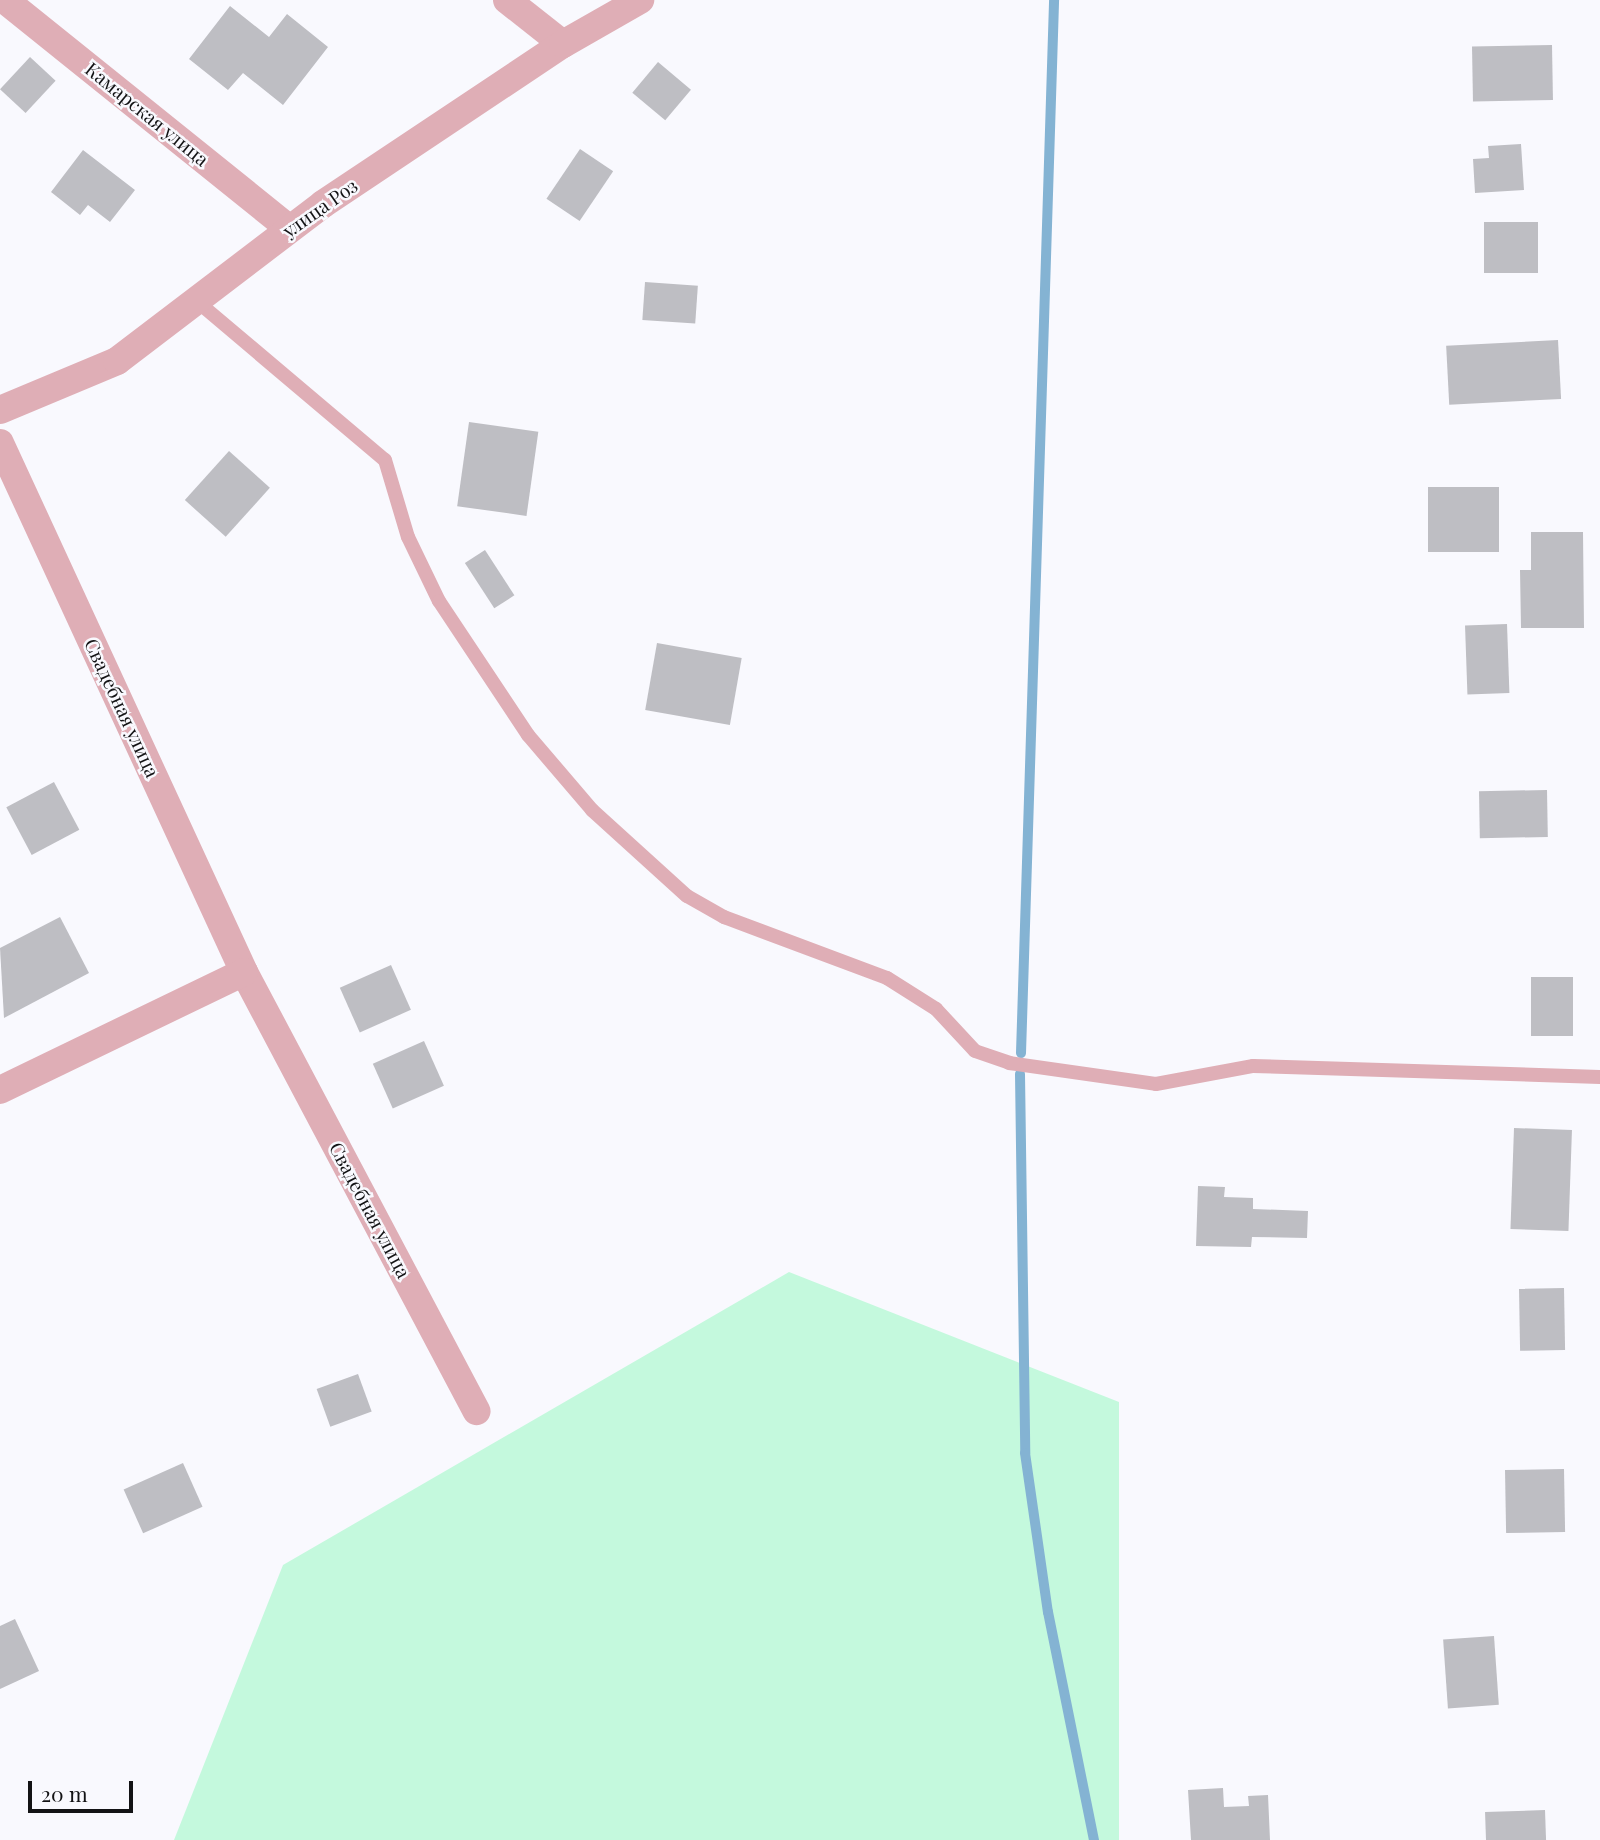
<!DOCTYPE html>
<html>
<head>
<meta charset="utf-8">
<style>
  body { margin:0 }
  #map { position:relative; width:1600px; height:1840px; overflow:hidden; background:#f9f9fe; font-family:"Playfair Display",serif }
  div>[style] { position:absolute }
  .green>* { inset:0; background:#c4f9dd }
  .stream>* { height:10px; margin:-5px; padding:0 5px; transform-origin:5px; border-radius:5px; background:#84b3d3 }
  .building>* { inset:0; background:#bebec3; transform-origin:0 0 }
  .lane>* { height:14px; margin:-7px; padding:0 7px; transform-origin:7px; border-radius:7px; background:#dfaeb6 }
  .street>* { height:28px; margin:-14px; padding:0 14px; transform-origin:14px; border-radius:14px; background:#dfaeb6 }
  span { translate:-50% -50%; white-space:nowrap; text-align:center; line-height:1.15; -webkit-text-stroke:5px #f9f9fe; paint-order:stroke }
  .street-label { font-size:19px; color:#131315 }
  .scale { position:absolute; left:28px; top:1781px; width:105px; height:32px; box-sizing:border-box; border:4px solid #131315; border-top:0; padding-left:9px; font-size:21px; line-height:24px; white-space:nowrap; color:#131315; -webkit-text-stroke:5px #f9f9fe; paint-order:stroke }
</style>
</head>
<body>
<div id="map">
  <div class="green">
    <div style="clip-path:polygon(789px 1272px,1119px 1402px,1119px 1840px,174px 1840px,283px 1565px)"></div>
  </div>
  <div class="stream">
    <div style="left:1021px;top:1053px;width:1054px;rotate:-88.2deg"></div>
    <div style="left:1020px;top:1074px;width:379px;rotate:89.2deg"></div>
    <div style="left:1025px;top:1453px;width:161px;rotate:81.8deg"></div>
    <div style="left:1048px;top:1612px;width:233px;rotate:78.6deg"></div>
  </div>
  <div class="building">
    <div style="clip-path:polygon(230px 6px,269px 37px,287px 14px,328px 47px,283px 105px,243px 73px,228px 90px,189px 59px)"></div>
    <div style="left:1552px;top:45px;width:55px;height:80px;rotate:89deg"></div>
    <div style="left:30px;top:57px;width:35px;height:44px;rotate:43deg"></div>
    <div style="left:658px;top:62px;width:43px;height:40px;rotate:40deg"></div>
    <div style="clip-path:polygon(1521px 144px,1524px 190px,1475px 193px,1473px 159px,1489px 158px,1488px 146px)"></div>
    <div style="left:580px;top:149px;width:40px;height:60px;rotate:34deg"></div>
    <div style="clip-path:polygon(83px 150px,135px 190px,110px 222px,88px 205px,80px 215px,51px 192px)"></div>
    <div style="left:1484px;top:222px;width:54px;height:51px"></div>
    <div style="left:645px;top:282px;width:53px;height:38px;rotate:4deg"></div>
    <div style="left:1558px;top:340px;width:59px;height:112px;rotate:87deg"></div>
    <div style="left:469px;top:422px;width:70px;height:85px;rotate:8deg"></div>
    <div style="left:229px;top:451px;width:55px;height:66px;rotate:42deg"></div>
    <div style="left:1428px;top:487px;width:71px;height:65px"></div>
    <div style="clip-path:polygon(1531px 532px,1583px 532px,1584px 628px,1521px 628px,1520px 570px,1531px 570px)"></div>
    <div style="left:485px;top:550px;width:54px;height:24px;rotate:57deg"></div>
    <div style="left:1507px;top:624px;width:69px;height:42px;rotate:88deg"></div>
    <div style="left:657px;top:643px;width:86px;height:68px;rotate:10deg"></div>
    <div style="left:54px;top:782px;width:54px;height:54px;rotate:62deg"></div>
    <div style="left:1547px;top:790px;width:47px;height:68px;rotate:89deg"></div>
    <div style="clip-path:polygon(60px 917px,89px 973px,4px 1018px,0 948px)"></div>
    <div style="left:391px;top:965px;width:49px;height:56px;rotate:66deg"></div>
    <div style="left:1531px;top:977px;width:42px;height:59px"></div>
    <div style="left:424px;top:1041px;width:49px;height:56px;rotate:66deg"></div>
    <div style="left:1514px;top:1128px;width:58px;height:101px;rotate:2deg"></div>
    <div style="clip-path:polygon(1198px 1186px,1225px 1187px,1224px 1197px,1253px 1198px,1253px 1209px,1308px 1211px,1307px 1238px,1252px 1237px,1251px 1247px,1196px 1246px)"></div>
    <div style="left:1564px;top:1288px;width:62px;height:45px;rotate:89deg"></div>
    <div style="left:358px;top:1374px;width:40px;height:44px;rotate:70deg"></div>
    <div style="left:183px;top:1463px;width:48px;height:65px;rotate:66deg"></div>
    <div style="left:1564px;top:1469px;width:63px;height:59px;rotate:89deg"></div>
    <div style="clip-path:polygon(15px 1619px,39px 1671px,0 1689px,0 1626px)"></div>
    <div style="left:1494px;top:1636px;width:69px;height:51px;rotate:86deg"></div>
    <div style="clip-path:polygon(1223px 1788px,1224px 1807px,1249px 1806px,1248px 1796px,1268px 1795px,1270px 1840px,1191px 1840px,1188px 1790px)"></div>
    <div style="left:1545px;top:1810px;width:30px;height:60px;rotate:88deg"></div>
  </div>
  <div class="lane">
    <div style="left:199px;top:303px;width:243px;rotate:40.2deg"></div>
    <div style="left:385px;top:460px;width:80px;rotate:73.4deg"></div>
    <div style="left:408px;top:537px;width:71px;rotate:64.2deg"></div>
    <div style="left:439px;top:601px;width:161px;rotate:56.4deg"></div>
    <div style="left:528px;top:735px;width:99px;rotate:49.5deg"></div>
    <div style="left:592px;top:810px;width:128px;rotate:42.2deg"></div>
    <div style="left:687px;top:896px;width:43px;rotate:29.6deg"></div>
    <div style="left:724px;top:917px;width:174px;rotate:20.5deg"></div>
    <div style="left:887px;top:978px;width:58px;rotate:32.3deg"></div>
    <div style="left:936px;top:1009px;width:57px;rotate:47.1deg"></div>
    <div style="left:975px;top:1051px;width:36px;rotate:19deg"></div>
    <div style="left:1009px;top:1063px;width:148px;rotate:8.1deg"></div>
    <div style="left:1156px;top:1084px;width:99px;rotate:-10.5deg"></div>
    <div style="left:1253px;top:1066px;width:347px;rotate:1.8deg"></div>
  </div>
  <div class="street">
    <div style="left:5px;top:0;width:364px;rotate:38.8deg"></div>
    <div style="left:507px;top:0;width:71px;rotate:38.2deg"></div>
    <div style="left:0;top:410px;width:127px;rotate:-22.7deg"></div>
    <div style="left:117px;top:361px;width:259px;rotate:-37.3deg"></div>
    <div style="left:323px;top:204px;width:288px;rotate:-33.7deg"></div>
    <div style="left:563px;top:44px;width:89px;rotate:-29.7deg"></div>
    <div style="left:0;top:443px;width:583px;rotate:65.24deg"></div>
    <div style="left:244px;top:972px;width:497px;rotate:62.1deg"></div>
    <div style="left:0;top:1090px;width:271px;rotate:-25.8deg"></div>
  </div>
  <div class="street-label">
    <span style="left:147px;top:114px;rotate:39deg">Камарская улица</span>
    <span style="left:320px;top:208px;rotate:-35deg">улица Роз</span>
    <span style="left:122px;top:708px;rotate:65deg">Свадебная улица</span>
    <span style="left:370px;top:1210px;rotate:62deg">Свадебная улица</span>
  </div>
  <div class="scale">20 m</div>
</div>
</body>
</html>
